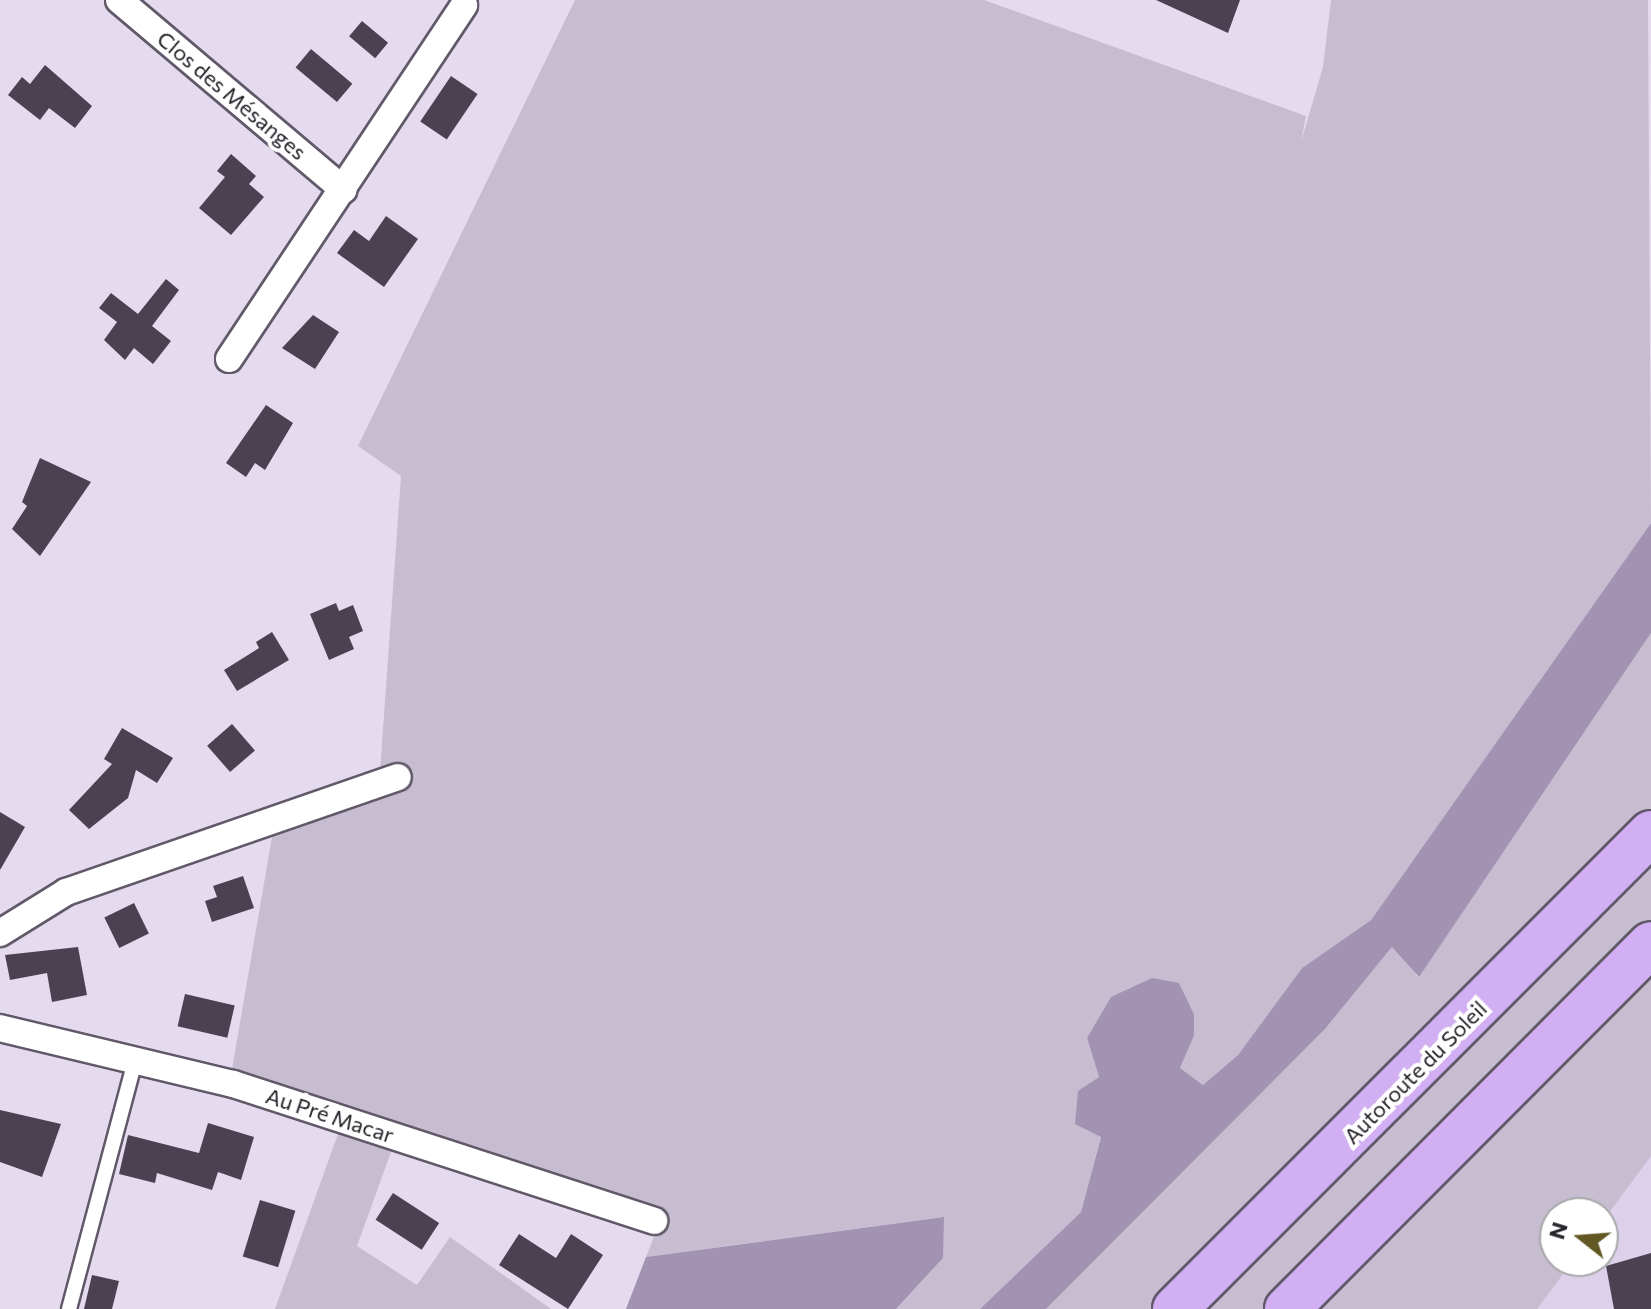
<!DOCTYPE html>
<html>
<head>
<meta charset="utf-8">
<style>
  body { margin:0 }
  #map { position:relative; width:1651px; height:1309px; overflow:hidden; background:#e4dbee; font-family:Commissioner,sans-serif }
  div>[style] { position:absolute }
  .built>* { inset:0; background:#ddd0ea }
  .green>* { inset:0; background:#c7bdd1 }
  .forest>* { inset:0; background:#a393b2 }
  .building>* { inset:0; background:#4a4251; transform-origin:0 0 }
  .roads { filter:drop-shadow(2px 0 #615969) drop-shadow(-2px 0 #615969) drop-shadow(0 2px #615969) drop-shadow(0 -2px #615969) }
  .lane>* { height:14px; margin:-7px; padding:0 7px; transform-origin:7px; border-radius:7px; background:#fff }
  .street>* { height:26px; margin:-13px; padding:0 13px; transform-origin:13px; border-radius:13px; background:#fff }
  .highway>* { height:44px; margin:-22px; padding:0 22px; transform-origin:22px; border-radius:22px; background:#d2aff2 }
  span { translate:-50% -50%; white-space:nowrap; text-align:center; line-height:1.15; -webkit-text-stroke:8px #fff; paint-order:stroke }
  .street-label { font-size:22px; color:#26232a }
  .north { position:absolute; left:1539px; top:1197px; width:80px; height:80px; box-sizing:border-box; background:#fff; border:2px solid #a8a7aa; border-radius:50%; rotate:287deg; font-size:22px; font-weight:700; line-height:32px; text-align:center; color:#26232a }
  .north::after { content:''; display:block; margin:auto; width:28px; height:36px; background:#625824; clip-path:polygon(50% 0,100% 100%,50% 72%,0 100%) }
</style>
</head>
<body>
<div id="map">
  <div class="built">
    <div style="clip-path:polygon(1651px 1156px,1651px 1309px,1537px 1309px,1573px 1261px,1603px 1261px,1603px 1221px)"></div>
  </div>
  <div class="green">
    <div style="clip-path:polygon(575px 0,984px 0,1306px 116px,1301px 142px,1323px 67px,1331px 0,1648px 0,1651px 523px,1371px 920px,1302px 968px,1238px 1055px,1203px 1085px,1180px 1068px,1194px 1036px,1194px 1014px,1179px 983px,1087px 1038px,1099px 1077px,1101px 1136px,1081px 1212px,980px 1309px,896px 1309px,943px 1258px,943px 1217px,646px 1257px,663px 1214px,232px 1069px,272px 837px,378px 800px,401px 476px,358px 446px)"></div>
    <div style="clip-path:polygon(1651px 633px,1651px 1156px,1603px 1221px,1603px 1213px,1555px 1213px,1555px 1261px,1573px 1261px,1537px 1309px,1046px 1309px,1325px 1029px,1393px 946px,1418px 977px)"></div>
    <div style="clip-path:polygon(342px 1123px,395px 1141px,357px 1246px,417px 1285px,450px 1237px,551px 1309px,275px 1309px)"></div>
  </div>
  <div class="forest">
    <div style="clip-path:polygon(1651px 523px,1651px 633px,1419px 977px,1392px 947px,1325px 1029px,1046px 1309px,980px 1309px,1081px 1212px,1101px 1137px,1075px 1124px,1078px 1091px,1099px 1077px,1087px 1038px,1111px 997px,1152px 978px,1179px 983px,1194px 1014px,1194px 1036px,1180px 1068px,1203px 1085px,1238px 1055px,1302px 968px,1371px 920px)"></div>
    <div style="clip-path:polygon(944px 1217px,943px 1258px,896px 1309px,626px 1309px,646px 1257px)"></div>
  </div>
  <div class="building">
    <div style="clip-path:polygon(1156px 0,1240px 0,1228px 33px)"></div>
    <div style="left:362px;top:21px;width:34px;height:20px;rotate:40deg"></div>
    <div style="left:311px;top:49px;width:54px;height:24px;rotate:40deg"></div>
    <div style="clip-path:polygon(45px 65px,92px 106px,75px 128px,49px 108px,40px 120px,8px 95px,22px 77px,30px 84px)"></div>
    <div style="left:451px;top:76px;width:32px;height:55px;rotate:34deg"></div>
    <div style="clip-path:polygon(231px 154px,256px 176px,249px 184px,264px 197px,231px 235px,199px 208px,225px 177px,217px 171px)"></div>
    <div style="clip-path:polygon(386px 216px,418px 239px,384px 287px,337px 253px,354px 230px,369px 241px)"></div>
    <div style="clip-path:polygon(166px 279px,179px 290px,152px 326px,171px 341px,153px 364px,134px 348px,125px 360px,104px 340px,117px 322px,99px 308px,111px 293px,138px 314px)"></div>
    <div style="clip-path:polygon(313px 315px,339px 332px,315px 369px,282px 348px)"></div>
    <div style="clip-path:polygon(266px 405px,293px 423px,265px 470px,255px 463px,246px 477px,226px 463px)"></div>
    <div style="clip-path:polygon(40px 458px,91px 482px,40px 556px,12px 529px,27px 506px,22px 502px)"></div>
    <div style="clip-path:polygon(336px 603px,339px 611px,353px 605px,363px 631px,349px 637px,354px 649px,329px 660px,310px 614px)"></div>
    <div style="clip-path:polygon(272px 632px,289px 660px,237px 691px,224px 670px,259px 648px,256px 642px)"></div>
    <div style="left:232px;top:724px;width:35px;height:33px;rotate:49deg"></div>
    <div style="clip-path:polygon(122px 728px,173px 758px,157px 783px,136px 770px,128px 798px,89px 829px,69px 810px,112px 764px,104px 759px)"></div>
    <div style="clip-path:polygon(0 812px,25px 827px,0 870px)"></div>
    <div style="clip-path:polygon(243px 876px,254px 908px,212px 922px,205px 901px,217px 897px,213px 886px)"></div>
    <div style="left:134px;top:903px;width:34px;height:33px;rotate:64deg"></div>
    <div style="clip-path:polygon(78px 947px,87px 995px,52px 1002px,47px 973px,10px 980px,5px 955px)"></div>
    <div style="left:185px;top:994px;width:51px;height:33px;rotate:13deg"></div>
    <div style="clip-path:polygon(0 1110px,61px 1124px,42px 1177px,0 1162px)"></div>
    <div style="clip-path:polygon(208px 1123px,254px 1137px,241px 1180px,218px 1172px,212px 1190px,157px 1173px,155px 1183px,119px 1174px,128px 1135px,199px 1153px)"></div>
    <div style="left:393px;top:1193px;width:55px;height:32px;rotate:33deg"></div>
    <div style="left:260px;top:1200px;width:37px;height:59px;rotate:17deg"></div>
    <div style="clip-path:polygon(519px 1234px,556px 1258px,571px 1234px,603px 1255px,568px 1309px,499px 1265px)"></div>
    <div style="clip-path:polygon(1651px 1253px,1651px 1309px,1614px 1309px,1606px 1266px)"></div>
    <div style="clip-path:polygon(92px 1275px,119px 1281px,112px 1309px,84px 1309px)"></div>
  </div>
  <div class="roads">
    <div class="lane">
      <div style="left:69px;top:1309px;width:260px;rotate:-75.1deg"></div>
    </div>
    <div class="street">
      <div style="left:119px;top:0;width:294px;rotate:40.2deg"></div>
      <div style="left:229px;top:359px;width:425px;rotate:-56.4deg"></div>
      <div style="left:0;top:933px;width:78px;rotate:-31.8deg"></div>
      <div style="left:66px;top:892px;width:351px;rotate:-19.1deg"></div>
      <div style="left:0;top:1028px;width:240px;rotate:13.5deg"></div>
      <div style="left:233px;top:1084px;width:443px;rotate:18deg"></div>
    </div>
    <div class="highway">
      <div style="left:1175px;top:1309px;width:673px;rotate:-45deg"></div>
      <div style="left:1287px;top:1309px;width:515px;rotate:-45.08deg"></div>
    </div>
  </div>
  <div class="street-label">
    <span style="left:232px;top:95px;rotate:40deg">Clos des Mésanges</span>
    <span style="left:1415px;top:1072px;rotate:-45deg">Autoroute du Soleil</span>
    <span style="left:330px;top:1115px;rotate:18deg">Au Pré Macar</span>
  </div>
  <div class="north">N</div>
</div>
</body>
</html>
